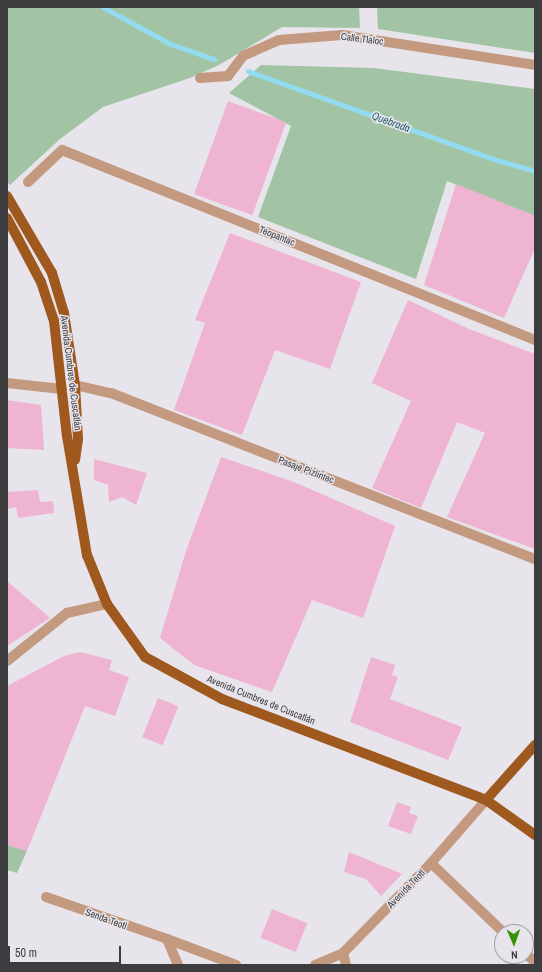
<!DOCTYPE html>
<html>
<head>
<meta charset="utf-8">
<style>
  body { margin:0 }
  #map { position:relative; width:542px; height:972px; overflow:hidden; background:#e7e4eb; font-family:"Archivo Narrow",sans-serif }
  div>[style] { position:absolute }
  .green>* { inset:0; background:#a2c4a5 }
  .stream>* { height:4.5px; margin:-2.25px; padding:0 2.25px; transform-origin:2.25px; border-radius:2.25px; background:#93dbf0 }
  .building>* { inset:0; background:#efb4d1; transform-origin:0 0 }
  .minor>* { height:10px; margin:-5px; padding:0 5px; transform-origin:5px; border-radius:5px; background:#c39a7f }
  .major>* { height:10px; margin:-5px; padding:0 5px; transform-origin:5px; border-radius:5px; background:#9f581d }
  span { translate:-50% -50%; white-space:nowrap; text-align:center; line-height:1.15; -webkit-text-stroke:3px #e7e4eb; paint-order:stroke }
  .street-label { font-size:10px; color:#3d3c3f }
  .water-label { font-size:11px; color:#255f6e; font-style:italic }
  .frame { position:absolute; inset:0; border:8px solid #3d3c3f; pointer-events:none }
  .north { position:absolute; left:494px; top:924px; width:40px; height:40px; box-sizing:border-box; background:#e7e4eb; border:1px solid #a3a1a6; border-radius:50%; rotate:178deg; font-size:11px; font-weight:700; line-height:16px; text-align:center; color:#3d3c3f }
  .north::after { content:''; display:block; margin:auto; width:14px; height:18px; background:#389204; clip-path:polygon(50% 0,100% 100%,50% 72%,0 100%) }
  .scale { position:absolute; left:8px; top:946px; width:113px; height:18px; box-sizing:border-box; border:2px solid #3d3c3f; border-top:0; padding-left:5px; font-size:12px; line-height:14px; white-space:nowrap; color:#3d3c3f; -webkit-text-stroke:3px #e7e4eb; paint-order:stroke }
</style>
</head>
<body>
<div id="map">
  <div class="green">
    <div style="clip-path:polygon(7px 7px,359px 7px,360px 28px,282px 27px,219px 65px,190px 78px,103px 107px,60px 139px,10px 185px,7px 182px)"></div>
    <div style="clip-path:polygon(377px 7px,535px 7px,535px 53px,378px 29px)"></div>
    <div style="clip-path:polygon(261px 65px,374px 68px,535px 89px,535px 216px,447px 181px,416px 279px,258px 217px,291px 126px,229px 93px)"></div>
    <div style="clip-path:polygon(7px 845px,27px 851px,17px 873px,7px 870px)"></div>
  </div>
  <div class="stream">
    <div style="left:103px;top:7px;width:77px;rotate:28.6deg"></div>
    <div style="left:171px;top:44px;width:46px;rotate:19.2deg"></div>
    <div style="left:248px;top:71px;width:264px;rotate:19.7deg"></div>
    <div style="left:497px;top:160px;width:40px;rotate:16deg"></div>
  </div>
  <div class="building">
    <div style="left:228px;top:101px;width:62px;height:99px;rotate:20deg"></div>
    <div style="clip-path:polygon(456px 184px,535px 216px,535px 248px,504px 318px,424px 285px)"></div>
    <div style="clip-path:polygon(230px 233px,361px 282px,330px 369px,275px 350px,242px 435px,174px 410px,205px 323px,195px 320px)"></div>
    <div style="clip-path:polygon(408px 300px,469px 329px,535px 354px,535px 549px,447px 517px,485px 433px,457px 422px,421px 508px,372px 488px,411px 401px,372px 383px)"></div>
    <div style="clip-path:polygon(7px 400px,41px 405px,44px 450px,7px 448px)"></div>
    <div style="clip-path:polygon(221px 457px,294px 482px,395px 526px,363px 618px,312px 600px,272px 692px,194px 665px,160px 638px,186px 551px)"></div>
    <div style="clip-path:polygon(94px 459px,147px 473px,136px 505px,122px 497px,109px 502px,108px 485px,94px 480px)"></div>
    <div style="clip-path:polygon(38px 490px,40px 502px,53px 501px,54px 513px,18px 518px,16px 507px,7px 509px,7px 492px)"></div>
    <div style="clip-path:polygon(7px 581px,50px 618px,7px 646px)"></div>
    <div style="clip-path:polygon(80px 652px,112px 660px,109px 670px,129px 677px,115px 716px,85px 706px,27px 851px,7px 845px,7px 686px,64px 656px)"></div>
    <div style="clip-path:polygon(371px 657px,395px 665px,392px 675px,398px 677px,390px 699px,462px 727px,448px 760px,350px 722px)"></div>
    <div style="left:158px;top:698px;width:22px;height:42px;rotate:22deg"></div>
    <div style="clip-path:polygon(397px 802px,411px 807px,409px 813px,418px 816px,411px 834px,388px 826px)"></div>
    <div style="clip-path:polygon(349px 852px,402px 874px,381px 896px,366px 879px,344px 872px)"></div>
    <div style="left:272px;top:909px;width:38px;height:31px;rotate:22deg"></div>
  </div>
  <div class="minor">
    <div style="left:200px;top:78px;width:28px;rotate:-4deg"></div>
    <div style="left:228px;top:76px;width:25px;rotate:-53deg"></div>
    <div style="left:243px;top:56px;width:39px;rotate:-24deg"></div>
    <div style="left:279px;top:40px;width:63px;rotate:-4.5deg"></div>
    <div style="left:342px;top:35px;width:195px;rotate:8.8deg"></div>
    <div style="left:28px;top:182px;width:47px;rotate:-43.3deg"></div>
    <div style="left:62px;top:150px;width:510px;rotate:21.88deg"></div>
    <div style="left:7px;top:383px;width:55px;rotate:6.2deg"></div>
    <div style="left:75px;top:385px;width:37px;rotate:13deg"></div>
    <div style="left:111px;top:393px;width:455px;rotate:21.4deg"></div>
    <div style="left:7px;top:661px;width:77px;rotate:-38.7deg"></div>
    <div style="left:67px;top:613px;width:41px;rotate:-12.7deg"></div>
    <div style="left:431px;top:863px;width:100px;rotate:43.8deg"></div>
    <div style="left:46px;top:897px;width:128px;rotate:19.1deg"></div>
    <div style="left:167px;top:939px;width:28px;rotate:67deg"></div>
    <div style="left:167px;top:939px;width:74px;rotate:20.6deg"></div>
    <div style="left:343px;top:953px;width:12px;rotate:76deg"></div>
    <div style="left:526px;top:954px;width:12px;rotate:42deg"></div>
    <div style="left:315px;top:965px;width:30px;rotate:-23deg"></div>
    <div style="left:343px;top:953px;width:126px;rotate:-45.6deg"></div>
    <div style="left:431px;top:863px;width:84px;rotate:-48.9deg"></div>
  </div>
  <div class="major">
    <div style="left:7px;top:196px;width:89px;rotate:59.7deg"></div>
    <div style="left:52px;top:273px;width:42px;rotate:73.3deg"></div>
    <div style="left:64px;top:313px;width:73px;rotate:81.3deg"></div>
    <div style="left:75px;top:385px;width:54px;rotate:86.8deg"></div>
    <div style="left:78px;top:439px;width:21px;rotate:98deg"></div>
    <div style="left:7px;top:218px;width:72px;rotate:62deg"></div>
    <div style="left:41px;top:282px;width:41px;rotate:71.6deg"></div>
    <div style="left:54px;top:321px;width:116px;rotate:83.6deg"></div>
    <div style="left:67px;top:436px;width:121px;rotate:80.5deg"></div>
    <div style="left:87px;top:555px;width:53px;rotate:67.8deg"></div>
    <div style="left:107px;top:604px;width:65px;rotate:54.4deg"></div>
    <div style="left:145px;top:657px;width:88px;rotate:28.6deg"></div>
    <div style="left:222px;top:699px;width:283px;rotate:20.9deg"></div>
    <div style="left:486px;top:800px;width:60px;rotate:35.5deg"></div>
    <div style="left:486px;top:800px;width:74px;rotate:-48.3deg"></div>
  </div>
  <div class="street-label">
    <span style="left:362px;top:39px;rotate:7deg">Calle Tlaloc</span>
    <span style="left:277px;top:236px;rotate:22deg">Teopantac</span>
    <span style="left:71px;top:373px;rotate:83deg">Avenida Cumbres de Cuscatlán</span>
    <span style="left:306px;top:470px;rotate:21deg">Pasaje Pizlintec</span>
    <span style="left:261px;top:700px;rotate:22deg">Avenida Cumbres de Cuscatlán</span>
    <span style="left:406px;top:889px;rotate:-46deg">Avenida Teotl</span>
    <span style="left:106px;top:919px;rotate:20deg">Senda Teotl</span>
  </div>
  <div class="water-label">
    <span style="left:391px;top:122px;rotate:20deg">Quebrada</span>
  </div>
  <div class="frame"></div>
  <div class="north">N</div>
  <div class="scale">50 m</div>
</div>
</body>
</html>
